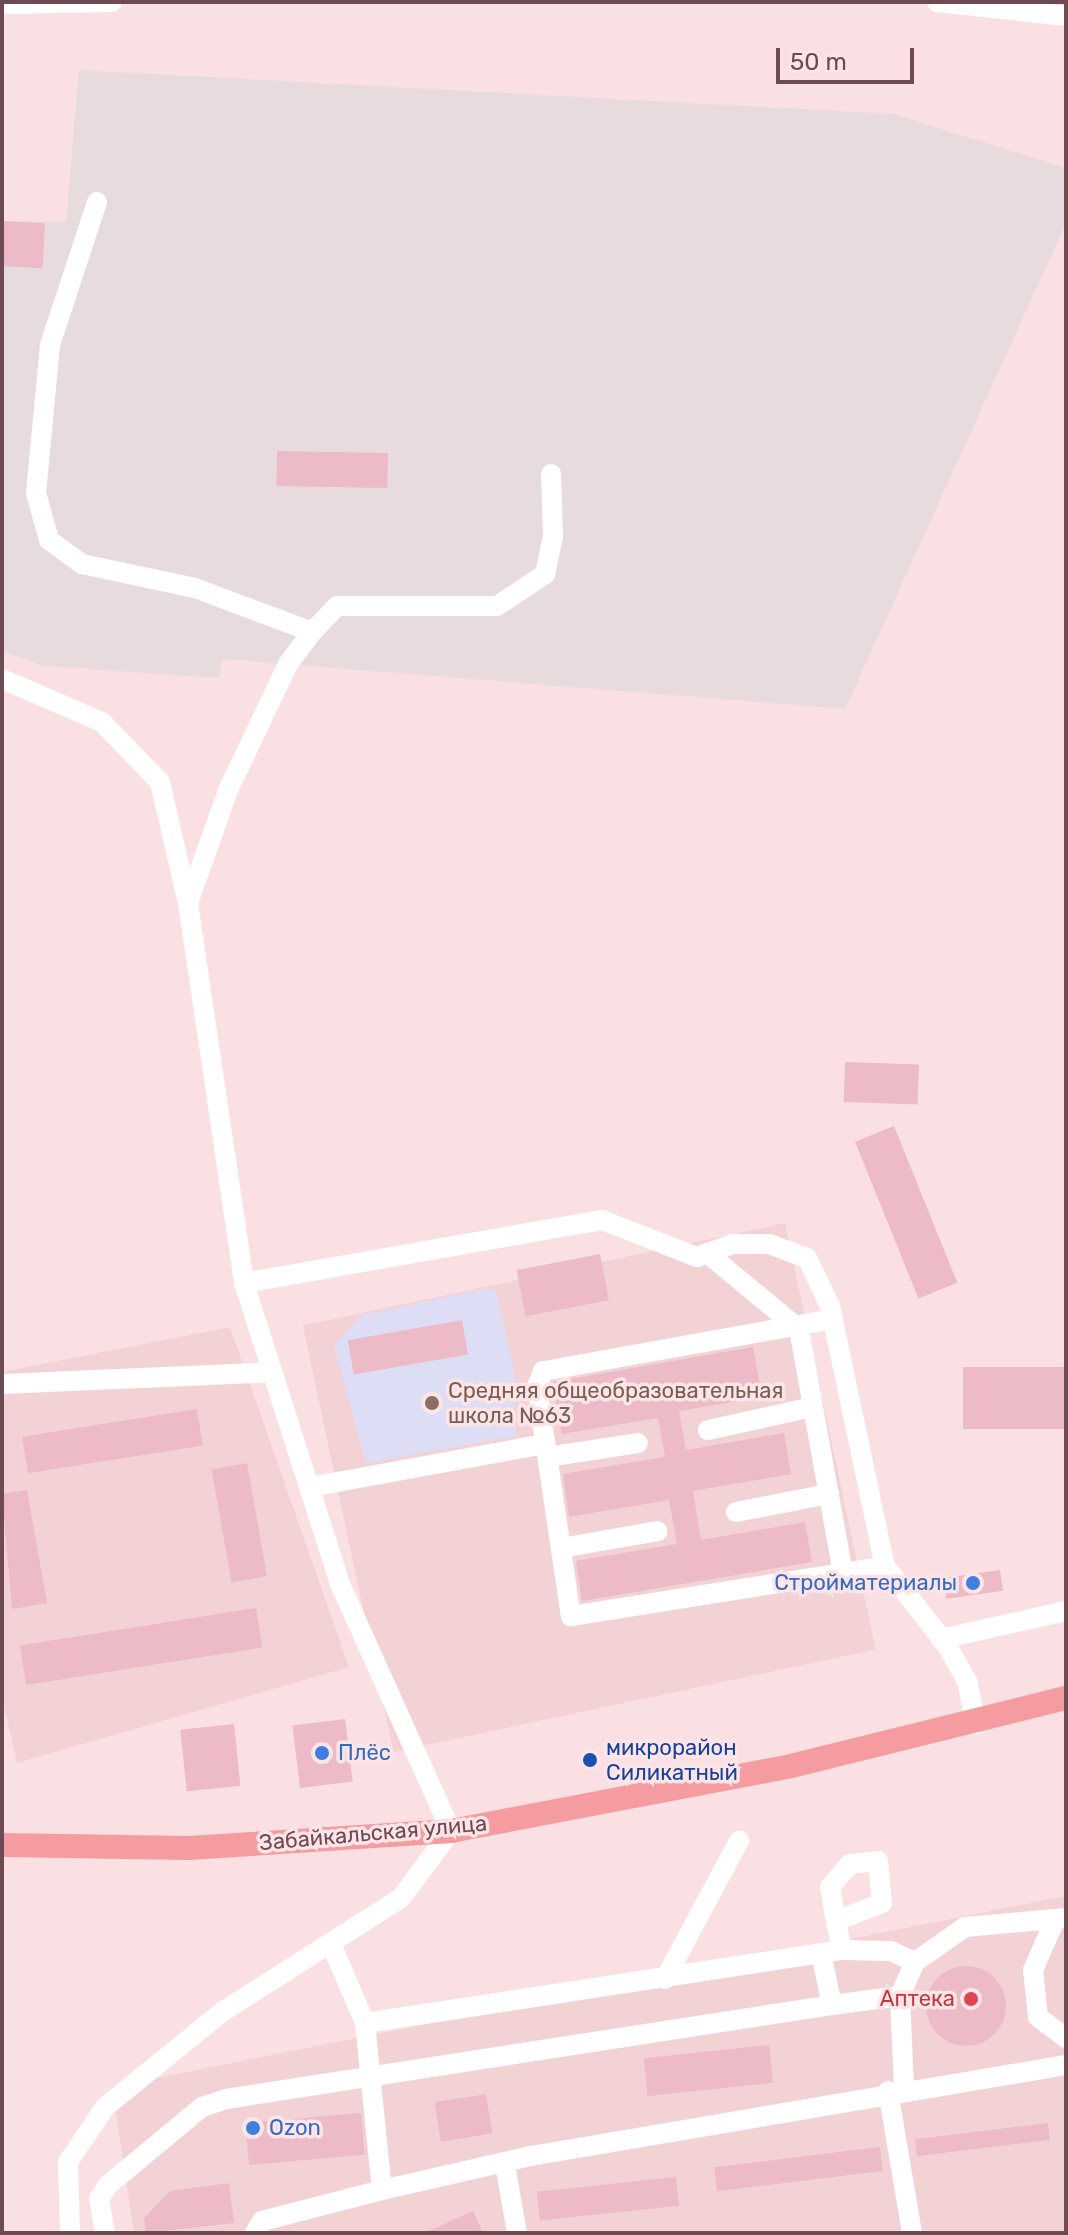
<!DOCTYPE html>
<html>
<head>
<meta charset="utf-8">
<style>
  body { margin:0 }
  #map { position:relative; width:1068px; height:2235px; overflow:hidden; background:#fae0e2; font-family:Rubik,sans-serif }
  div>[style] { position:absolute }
  .residential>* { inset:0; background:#f3d2d6; transform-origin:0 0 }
  .industrial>* { inset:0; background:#e8dbde }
  .education>* { inset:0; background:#dddef6 }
  .building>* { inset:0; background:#edbac8; transform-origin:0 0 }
  .round { border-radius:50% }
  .minor>* { height:20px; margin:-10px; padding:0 10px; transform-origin:10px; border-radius:10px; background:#fff }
  .major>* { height:24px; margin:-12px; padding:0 12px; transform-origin:12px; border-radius:12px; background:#f49ca0 }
  .dots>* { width:22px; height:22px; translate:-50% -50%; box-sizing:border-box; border:4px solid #fde5e7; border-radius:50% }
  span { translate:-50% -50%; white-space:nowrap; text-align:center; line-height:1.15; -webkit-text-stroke:7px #fde5e7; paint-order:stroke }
  .education-label { font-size:22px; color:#785e54 }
  .left { translate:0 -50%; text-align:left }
  .shop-label { font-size:22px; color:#366cbe }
  .right { translate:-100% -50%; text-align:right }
  .transit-label { font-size:22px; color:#164399 }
  .street-label { font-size:22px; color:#6e4a55 }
  .health-label { font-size:22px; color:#be3a42 }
  .frame { position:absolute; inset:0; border:4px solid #6e4a55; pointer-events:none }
  .scale { position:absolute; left:776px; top:48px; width:138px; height:36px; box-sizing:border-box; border:4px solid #6e4a55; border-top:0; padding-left:10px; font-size:24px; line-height:28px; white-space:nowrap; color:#6e4a55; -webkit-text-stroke:6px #fde5e7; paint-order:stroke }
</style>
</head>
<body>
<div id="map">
  <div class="residential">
    <div style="left:785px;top:1223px;width:436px;height:493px;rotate:78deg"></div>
    <div style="clip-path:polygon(230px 1327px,349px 1667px,17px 1763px,2px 1697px,2px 1372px)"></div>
    <div style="clip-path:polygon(1066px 1896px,1066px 2233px,134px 2233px,112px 2087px)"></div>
  </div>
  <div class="industrial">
    <div style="clip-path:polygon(79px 70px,894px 114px,1066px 168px,1066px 223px,845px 709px,222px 659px,219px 678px,44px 666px,2px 651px,2px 221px,66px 222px)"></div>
  </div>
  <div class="education">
    <div style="clip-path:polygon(488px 1288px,496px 1291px,514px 1371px,516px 1436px,366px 1463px,334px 1345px,363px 1315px)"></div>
  </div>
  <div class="building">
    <div style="left:2px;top:221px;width:43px;height:45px;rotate:3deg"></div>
    <div style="left:277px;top:451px;width:111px;height:35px;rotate:1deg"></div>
    <div style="left:845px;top:1062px;width:74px;height:40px;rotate:2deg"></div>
    <div style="left:894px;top:1126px;width:169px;height:42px;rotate:68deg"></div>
    <div style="left:600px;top:1254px;width:47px;height:85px;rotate:79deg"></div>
    <div style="left:462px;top:1320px;width:35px;height:116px;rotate:80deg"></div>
    <div style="clip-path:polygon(753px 1347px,762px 1397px,679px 1411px,686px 1450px,784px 1433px,791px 1474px,693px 1491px,701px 1540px,805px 1522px,812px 1562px,582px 1601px,576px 1561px,677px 1544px,669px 1500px,569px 1517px,563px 1474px,665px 1457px,658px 1418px,562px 1434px,553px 1382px)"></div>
    <div style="left:1066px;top:1367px;width:62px;height:103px;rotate:90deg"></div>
    <div style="left:197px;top:1409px;width:37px;height:177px;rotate:81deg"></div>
    <div style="left:247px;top:1463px;width:115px;height:36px;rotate:80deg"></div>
    <div style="clip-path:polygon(27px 1490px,47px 1603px,12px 1609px,2px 1494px)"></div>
    <div style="left:1000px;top:1570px;width:21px;height:57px;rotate:82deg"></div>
    <div style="left:256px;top:1608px;width:40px;height:239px;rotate:81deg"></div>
    <div style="left:345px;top:1719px;width:63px;height:53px;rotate:83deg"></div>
    <div style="left:234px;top:1724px;width:62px;height:54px;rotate:84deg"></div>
    <div class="round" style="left:926px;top:1966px;width:80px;height:80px"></div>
    <div style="left:769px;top:2045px;width:38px;height:126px;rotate:84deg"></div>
    <div style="left:486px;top:2094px;width:40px;height:52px;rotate:81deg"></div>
    <div style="left:361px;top:2113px;width:42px;height:116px;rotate:85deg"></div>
    <div style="left:1048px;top:2123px;width:17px;height:134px;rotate:83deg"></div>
    <div style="left:880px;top:2147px;width:24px;height:167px;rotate:83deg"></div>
    <div style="left:676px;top:2177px;width:29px;height:140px;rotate:84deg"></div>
    <div style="clip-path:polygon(229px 2183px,234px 2223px,146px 2233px,144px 2218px,170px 2191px)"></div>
    <div style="clip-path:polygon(473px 2211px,483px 2233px,424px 2233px)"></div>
  </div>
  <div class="minor">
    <div style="left:937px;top:2px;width:130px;rotate:6.2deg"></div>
    <div style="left:2px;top:4px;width:110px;rotate:-1deg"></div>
    <div style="left:97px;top:202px;width:151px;rotate:108.2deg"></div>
    <div style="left:50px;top:345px;width:149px;rotate:95.4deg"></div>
    <div style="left:36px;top:493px;width:49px;rotate:74.5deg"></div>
    <div style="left:49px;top:540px;width:41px;rotate:36deg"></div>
    <div style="left:82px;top:564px;width:116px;rotate:12deg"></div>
    <div style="left:195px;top:588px;width:125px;rotate:20.6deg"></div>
    <div style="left:312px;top:632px;width:40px;rotate:127deg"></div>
    <div style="left:288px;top:664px;width:137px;rotate:115.4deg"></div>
    <div style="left:229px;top:788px;width:122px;rotate:109.6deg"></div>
    <div style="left:312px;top:632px;width:36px;rotate:-46deg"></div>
    <div style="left:337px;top:606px;width:160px"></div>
    <div style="left:497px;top:606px;width:58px;rotate:-33.7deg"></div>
    <div style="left:545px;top:574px;width:39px;rotate:-78deg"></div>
    <div style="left:553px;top:536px;width:62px;rotate:-91.8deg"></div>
    <div style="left:2px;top:679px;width:109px;rotate:23.3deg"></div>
    <div style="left:102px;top:722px;width:83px;rotate:46deg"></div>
    <div style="left:160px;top:782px;width:124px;rotate:77deg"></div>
    <div style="left:188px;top:903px;width:384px;rotate:81.6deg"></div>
    <div style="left:244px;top:1283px;width:316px;rotate:72.3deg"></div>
    <div style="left:340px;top:1584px;width:271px;rotate:65.8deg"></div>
    <div style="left:451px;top:1831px;width:84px;rotate:126.7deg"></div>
    <div style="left:401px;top:1898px;width:212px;rotate:147.5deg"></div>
    <div style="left:222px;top:2012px;width:151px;rotate:140.9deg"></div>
    <div style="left:105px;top:2107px;width:66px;rotate:123.9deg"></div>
    <div style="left:68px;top:2162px;width:71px;rotate:88.4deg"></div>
    <div style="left:707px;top:1253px;width:119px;rotate:39.6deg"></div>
    <div style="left:799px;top:1329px;width:248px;rotate:79.8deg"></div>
    <div style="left:244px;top:1283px;width:364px;rotate:-10deg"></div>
    <div style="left:602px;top:1220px;width:102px;rotate:21.3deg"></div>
    <div style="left:697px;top:1257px;width:37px;rotate:-20deg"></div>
    <div style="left:732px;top:1244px;width:37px"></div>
    <div style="left:769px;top:1244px;width:40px;rotate:20.2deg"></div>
    <div style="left:807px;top:1258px;width:53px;rotate:64.4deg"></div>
    <div style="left:830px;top:1306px;width:266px;rotate:78.1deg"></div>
    <div style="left:885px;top:1566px;width:103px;rotate:52.1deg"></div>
    <div style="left:948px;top:1647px;width:41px;rotate:60.9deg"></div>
    <div style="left:968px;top:1683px;width:42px;rotate:80.3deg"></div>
    <div style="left:833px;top:1319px;width:295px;rotate:169.8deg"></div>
    <div style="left:543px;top:1371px;width:17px;rotate:111deg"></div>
    <div style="left:537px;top:1387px;width:232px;rotate:81.6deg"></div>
    <div style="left:571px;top:1616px;width:318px;rotate:-9deg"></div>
    <div style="left:2px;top:1384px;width:271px;rotate:-2.5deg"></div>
    <div style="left:708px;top:1430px;width:107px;rotate:-12.4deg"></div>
    <div style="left:547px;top:1457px;width:92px;rotate:-8.7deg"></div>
    <div style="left:310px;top:1487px;width:239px;rotate:-10.4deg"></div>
    <div style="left:736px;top:1512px;width:95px;rotate:-11deg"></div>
    <div style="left:561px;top:1548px;width:98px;rotate:-9.9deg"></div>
    <div style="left:941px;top:1639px;width:128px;rotate:-12.6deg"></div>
    <div style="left:1054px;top:1922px;width:52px;rotate:113.6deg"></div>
    <div style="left:1033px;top:1970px;width:47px;rotate:83.9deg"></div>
    <div style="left:1038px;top:2017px;width:35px;rotate:37deg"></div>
    <div style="left:332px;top:1946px;width:84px;rotate:66.8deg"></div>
    <div style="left:365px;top:2023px;width:168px;rotate:84.2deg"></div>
    <div style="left:382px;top:2190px;width:153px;rotate:-12.9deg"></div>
    <div style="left:531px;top:2156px;width:543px;rotate:-9.65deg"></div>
    <div style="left:842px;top:1950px;width:49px;rotate:1.2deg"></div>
    <div style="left:891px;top:1951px;width:26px;rotate:25deg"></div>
    <div style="left:915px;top:1962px;width:37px;rotate:114deg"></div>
    <div style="left:821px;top:1953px;width:53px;rotate:78.1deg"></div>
    <div style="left:832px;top:2005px;width:69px;rotate:-7.5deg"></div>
    <div style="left:900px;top:1996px;width:92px;rotate:87.5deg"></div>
    <div style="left:915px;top:1962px;width:61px;rotate:-35deg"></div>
    <div style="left:965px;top:1927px;width:101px;rotate:-5.1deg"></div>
    <div style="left:665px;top:1979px;width:157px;rotate:-61.8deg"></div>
    <div style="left:365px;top:2023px;width:483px;rotate:-8.7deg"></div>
    <div style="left:842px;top:1950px;width:30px;rotate:-102deg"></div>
    <div style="left:836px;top:1921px;width:35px;rotate:-100deg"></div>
    <div style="left:830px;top:1887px;width:30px;rotate:-49deg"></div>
    <div style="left:850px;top:1864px;width:28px;rotate:-6deg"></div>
    <div style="left:878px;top:1861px;width:42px;rotate:84.6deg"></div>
    <div style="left:882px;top:1903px;width:49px;rotate:158.6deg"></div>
    <div style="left:888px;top:2091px;width:144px;rotate:80.4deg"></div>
    <div style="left:505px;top:2165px;width:69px;rotate:80deg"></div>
    <div style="left:105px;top:2233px;width:35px;rotate:-100deg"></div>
    <div style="left:99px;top:2199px;width:17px;rotate:-57deg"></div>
    <div style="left:108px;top:2185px;width:122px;rotate:-39.7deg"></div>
    <div style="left:202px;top:2107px;width:25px;rotate:-18deg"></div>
    <div style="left:226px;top:2099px;width:613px;rotate:-8.82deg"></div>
    <div style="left:255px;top:2233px;width:14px;rotate:-60deg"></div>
    <div style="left:262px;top:2221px;width:124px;rotate:-14.5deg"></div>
  </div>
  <div class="major">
    <div style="left:2px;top:1845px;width:187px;rotate:0.9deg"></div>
    <div style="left:189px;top:1848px;width:263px;rotate:-3.7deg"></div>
    <div style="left:451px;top:1831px;width:346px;rotate:-10.8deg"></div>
    <div style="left:791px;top:1766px;width:283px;rotate:-13.9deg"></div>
  </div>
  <div class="dots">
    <div style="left:432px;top:1403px;background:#8d6e63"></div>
    <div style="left:973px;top:1583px;background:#3f7fe0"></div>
    <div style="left:322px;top:1753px;background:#3f7fe0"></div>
    <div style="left:590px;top:1760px;background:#1a4fb4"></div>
    <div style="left:971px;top:1999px;background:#e0444e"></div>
    <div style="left:253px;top:2128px;background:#3f7fe0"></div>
  </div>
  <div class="education-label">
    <span class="left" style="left:448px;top:1403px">Средняя общеобразовательная<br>школа №63</span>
  </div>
  <div class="shop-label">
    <span class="right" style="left:957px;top:1583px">Стройматериалы</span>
    <span class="left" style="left:338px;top:1753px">Плёс</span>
    <span class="left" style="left:269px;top:2128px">Ozon</span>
  </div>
  <div class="transit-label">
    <span class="left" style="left:606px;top:1760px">микрорайон<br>Силикатный</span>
  </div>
  <div class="street-label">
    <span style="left:373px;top:1833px;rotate:-5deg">Забайкальская улица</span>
  </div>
  <div class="health-label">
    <span class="right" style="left:955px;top:1999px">Аптека</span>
  </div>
  <div class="frame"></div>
  <div class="scale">50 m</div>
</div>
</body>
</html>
